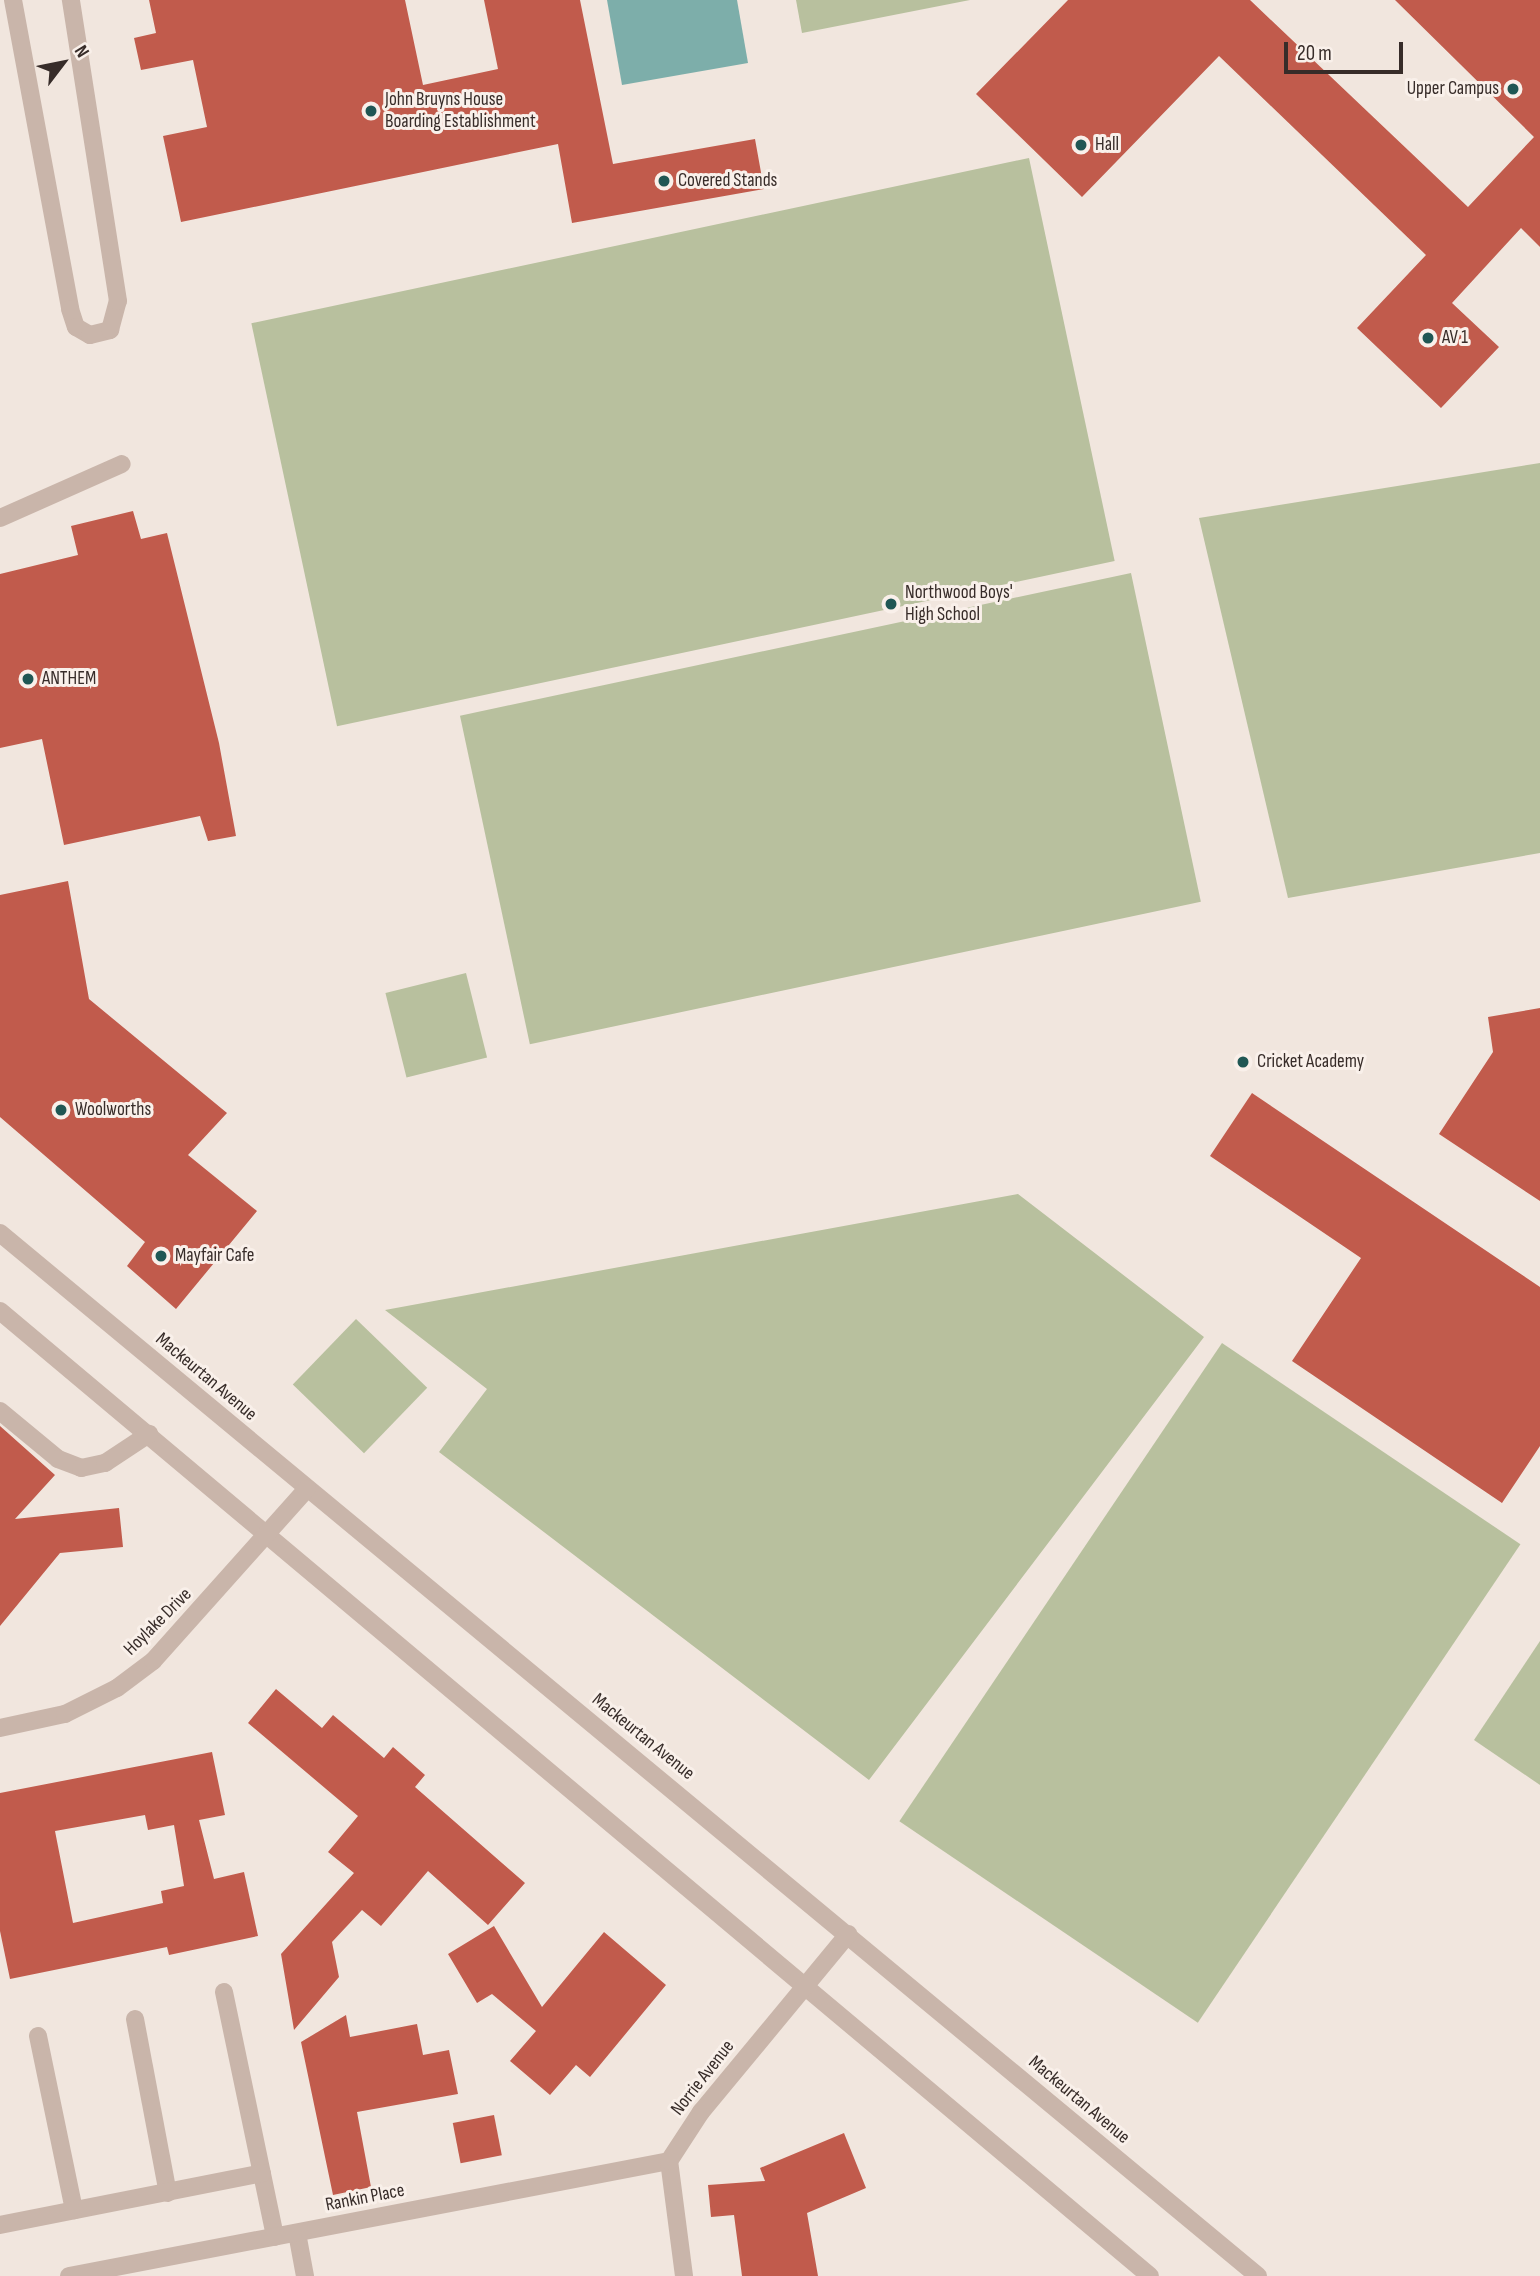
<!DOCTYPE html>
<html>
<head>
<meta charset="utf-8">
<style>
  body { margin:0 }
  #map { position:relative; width:1540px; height:2276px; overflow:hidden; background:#f1e6de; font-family:"Sofia Sans Condensed",sans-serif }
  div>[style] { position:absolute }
  .green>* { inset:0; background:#b8c09e; transform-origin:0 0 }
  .water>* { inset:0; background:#7daeaa }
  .building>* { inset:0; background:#c15b4c; transform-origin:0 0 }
  .minor>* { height:18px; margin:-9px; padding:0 9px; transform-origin:9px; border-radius:9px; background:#c9b5aa }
  .dots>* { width:19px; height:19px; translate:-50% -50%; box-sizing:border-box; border:4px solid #f9f0ea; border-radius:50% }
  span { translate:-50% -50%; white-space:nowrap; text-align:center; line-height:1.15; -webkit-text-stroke:6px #f9f0ea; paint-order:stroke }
  .poi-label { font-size:19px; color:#372c29 }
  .right { translate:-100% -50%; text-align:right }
  .left { translate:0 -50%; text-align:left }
  .street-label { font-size:19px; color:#372c29 }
  .north { position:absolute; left:28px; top:28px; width:70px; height:70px; -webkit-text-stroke:5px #f9f0ea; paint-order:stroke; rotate:58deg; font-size:19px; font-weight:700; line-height:28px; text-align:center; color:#372c29 }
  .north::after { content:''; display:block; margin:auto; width:24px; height:32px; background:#372c29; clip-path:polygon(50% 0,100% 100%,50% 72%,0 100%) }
  .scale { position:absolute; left:1284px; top:42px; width:119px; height:32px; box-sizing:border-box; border:4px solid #372c29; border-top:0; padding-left:9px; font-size:21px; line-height:24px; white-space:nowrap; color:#372c29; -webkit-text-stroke:5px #f9f0ea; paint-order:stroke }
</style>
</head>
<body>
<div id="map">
  <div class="green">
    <div style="clip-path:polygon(796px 0,970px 0,802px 33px)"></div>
    <div style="left:1029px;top:158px;width:412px;height:795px;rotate:78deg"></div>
    <div style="clip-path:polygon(1540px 463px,1540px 853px,1288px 898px,1199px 518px)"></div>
    <div style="left:1131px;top:573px;width:336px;height:686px;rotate:78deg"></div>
    <div style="left:466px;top:973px;width:87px;height:83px;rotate:76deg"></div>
    <div style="clip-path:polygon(1018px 1194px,1204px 1337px,869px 1780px,439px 1452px,487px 1389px,385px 1310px)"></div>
    <div style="left:356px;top:1319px;width:99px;height:91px;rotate:44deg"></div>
    <div style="left:1222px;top:1343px;width:360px;height:577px;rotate:34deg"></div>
    <div style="clip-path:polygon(1540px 1641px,1540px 1785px,1474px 1740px)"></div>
  </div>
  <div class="water">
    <div style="clip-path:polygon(607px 0,737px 0,748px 63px,622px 85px)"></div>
  </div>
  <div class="building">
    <div style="clip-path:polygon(149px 0,405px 0,423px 85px,498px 69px,484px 0,580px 0,613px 164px,755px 139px,764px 189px,572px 223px,558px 144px,181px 222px,163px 136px,207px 127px,193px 60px,141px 70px,134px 38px,156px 33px)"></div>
    <div style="clip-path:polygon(1068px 0,1250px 0,1468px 207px,1534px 137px,1395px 0,1540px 0,1540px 247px,1521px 228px,1452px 303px,1499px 347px,1441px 408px,1357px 328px,1426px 255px,1219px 56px,1082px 197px,976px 94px)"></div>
    <div style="clip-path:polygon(133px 511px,141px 539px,167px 533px,219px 743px,236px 836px,208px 841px,200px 816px,64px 845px,42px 739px,0 748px,0 574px,78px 555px,71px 526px)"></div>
    <div style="clip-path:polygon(68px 881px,89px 999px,227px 1113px,188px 1155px,257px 1211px,176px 1309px,127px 1266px,145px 1242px,0 1117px,0 895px)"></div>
    <div style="clip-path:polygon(1540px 1008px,1540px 1201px,1439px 1134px,1493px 1052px,1488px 1017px)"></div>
    <div style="clip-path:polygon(1252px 1093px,1540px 1287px,1540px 1446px,1502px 1503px,1292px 1361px,1361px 1258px,1210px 1156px)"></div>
    <div style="clip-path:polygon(0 1426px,55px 1475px,15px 1519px,119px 1508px,123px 1547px,60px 1553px,0 1626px)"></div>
    <div style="clip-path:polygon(276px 1689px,322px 1728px,333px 1715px,384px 1758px,393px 1747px,425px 1775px,415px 1787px,525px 1883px,488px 1925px,428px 1871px,381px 1926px,362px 1910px,332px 1942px,339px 1977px,294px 2030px,281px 1954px,354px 1873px,328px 1852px,358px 1816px,248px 1723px)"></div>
    <div style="clip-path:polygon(evenodd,212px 1752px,225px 1815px,199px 1820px,214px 1879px,244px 1872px,258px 1936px,169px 1955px,167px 1947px,10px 1979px,0 1931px,0 1793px,212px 1752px,145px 1815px,148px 1830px,174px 1825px,184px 1886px,161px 1891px,163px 1903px,73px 1923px,55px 1831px,145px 1815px)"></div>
    <div style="clip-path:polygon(494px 1926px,542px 2007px,604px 1932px,666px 1985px,590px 2077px,576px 2065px,550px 2095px,510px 2061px,536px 2031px,492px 1994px,477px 2003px,448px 1954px)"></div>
    <div style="clip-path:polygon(346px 2015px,350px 2037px,417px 2024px,423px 2055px,449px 2050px,458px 2094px,357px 2112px,371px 2187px,333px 2195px,301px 2042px)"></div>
    <div style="left:494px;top:2115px;width:41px;height:42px;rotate:79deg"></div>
    <div style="clip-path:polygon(844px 2133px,866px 2188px,807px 2213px,818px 2276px,742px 2276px,734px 2215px,711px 2217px,708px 2185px,765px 2181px,760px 2168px)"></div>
  </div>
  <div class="minor">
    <div style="left:13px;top:0;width:314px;rotate:79.5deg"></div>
    <div style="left:70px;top:309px;width:19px;rotate:72deg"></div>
    <div style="left:76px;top:327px;width:16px;rotate:30deg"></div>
    <div style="left:90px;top:335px;width:21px;rotate:-14deg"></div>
    <div style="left:110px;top:330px;width:30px;rotate:-75deg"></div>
    <div style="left:118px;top:301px;width:305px;rotate:-98.9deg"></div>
    <div style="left:0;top:518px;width:133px;rotate:-23.9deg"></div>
    <div style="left:0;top:1233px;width:1634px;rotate:39.66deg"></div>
    <div style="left:0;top:1311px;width:1501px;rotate:40deg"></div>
    <div style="left:0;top:1411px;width:75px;rotate:39.6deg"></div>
    <div style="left:58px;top:1459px;width:25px;rotate:21deg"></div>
    <div style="left:81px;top:1468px;width:25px;rotate:-12deg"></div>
    <div style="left:105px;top:1463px;width:53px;rotate:-33.4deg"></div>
    <div style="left:0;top:1728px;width:66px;rotate:-12.2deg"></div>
    <div style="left:65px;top:1714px;width:58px;rotate:-26.6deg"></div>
    <div style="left:117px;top:1688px;width:45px;rotate:-36.9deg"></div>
    <div style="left:153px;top:1661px;width:231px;rotate:-48.2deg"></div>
    <div style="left:224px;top:1992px;width:250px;rotate:78.2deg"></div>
    <div style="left:135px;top:2019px;width:177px;rotate:79.3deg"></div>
    <div style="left:38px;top:2036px;width:178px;rotate:78.3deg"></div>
    <div style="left:0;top:2225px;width:267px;rotate:-11.2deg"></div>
    <div style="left:297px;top:2233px;width:44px;rotate:79.5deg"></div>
    <div style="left:69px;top:2276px;width:611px;rotate:-10.85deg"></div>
    <div style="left:684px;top:2276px;width:116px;rotate:-97.4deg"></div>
    <div style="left:669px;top:2161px;width:59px;rotate:-56.9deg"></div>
    <div style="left:701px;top:2112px;width:231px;rotate:-50.4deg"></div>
  </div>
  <div class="dots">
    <div style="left:1513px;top:89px;background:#205754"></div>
    <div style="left:371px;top:111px;background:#205754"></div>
    <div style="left:1081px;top:145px;background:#205754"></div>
    <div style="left:664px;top:181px;background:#205754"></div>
    <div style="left:1428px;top:338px;background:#205754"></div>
    <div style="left:891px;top:604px;background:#205754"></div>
    <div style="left:28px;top:679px;background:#205754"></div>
    <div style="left:1243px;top:1062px;background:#205754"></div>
    <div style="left:61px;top:1110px;background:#205754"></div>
    <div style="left:161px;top:1256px;background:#205754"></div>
  </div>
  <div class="poi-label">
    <span class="right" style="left:1499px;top:89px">Upper Campus</span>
    <span class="left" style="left:385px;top:111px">John Bruyns House<br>Boarding Establishment</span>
    <span class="left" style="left:1095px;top:145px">Hall</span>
    <span class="left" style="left:678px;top:181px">Covered Stands</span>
    <span class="left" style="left:1442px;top:338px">AV 1</span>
    <span class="left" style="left:905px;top:604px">Northwood Boys'<br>High School</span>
    <span class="left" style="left:42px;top:679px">ANTHEM</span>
    <span class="left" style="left:1257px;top:1062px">Cricket Academy</span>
    <span class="left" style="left:75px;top:1110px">Woolworths</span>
    <span class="left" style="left:175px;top:1256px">Mayfair Cafe</span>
  </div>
  <div class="street-label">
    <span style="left:206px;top:1377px;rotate:40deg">Mackeurtan Avenue</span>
    <span style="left:158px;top:1622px;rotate:-45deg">Hoylake Drive</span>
    <span style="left:643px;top:1737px;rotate:39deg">Mackeurtan Avenue</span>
    <span style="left:703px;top:2078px;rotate:-52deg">Norrie Avenue</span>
    <span style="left:1079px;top:2100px;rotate:40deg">Mackeurtan Avenue</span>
    <span style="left:365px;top:2198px;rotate:-11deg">Rankin Place</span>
  </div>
  <div class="north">N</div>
  <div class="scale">20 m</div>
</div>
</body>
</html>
